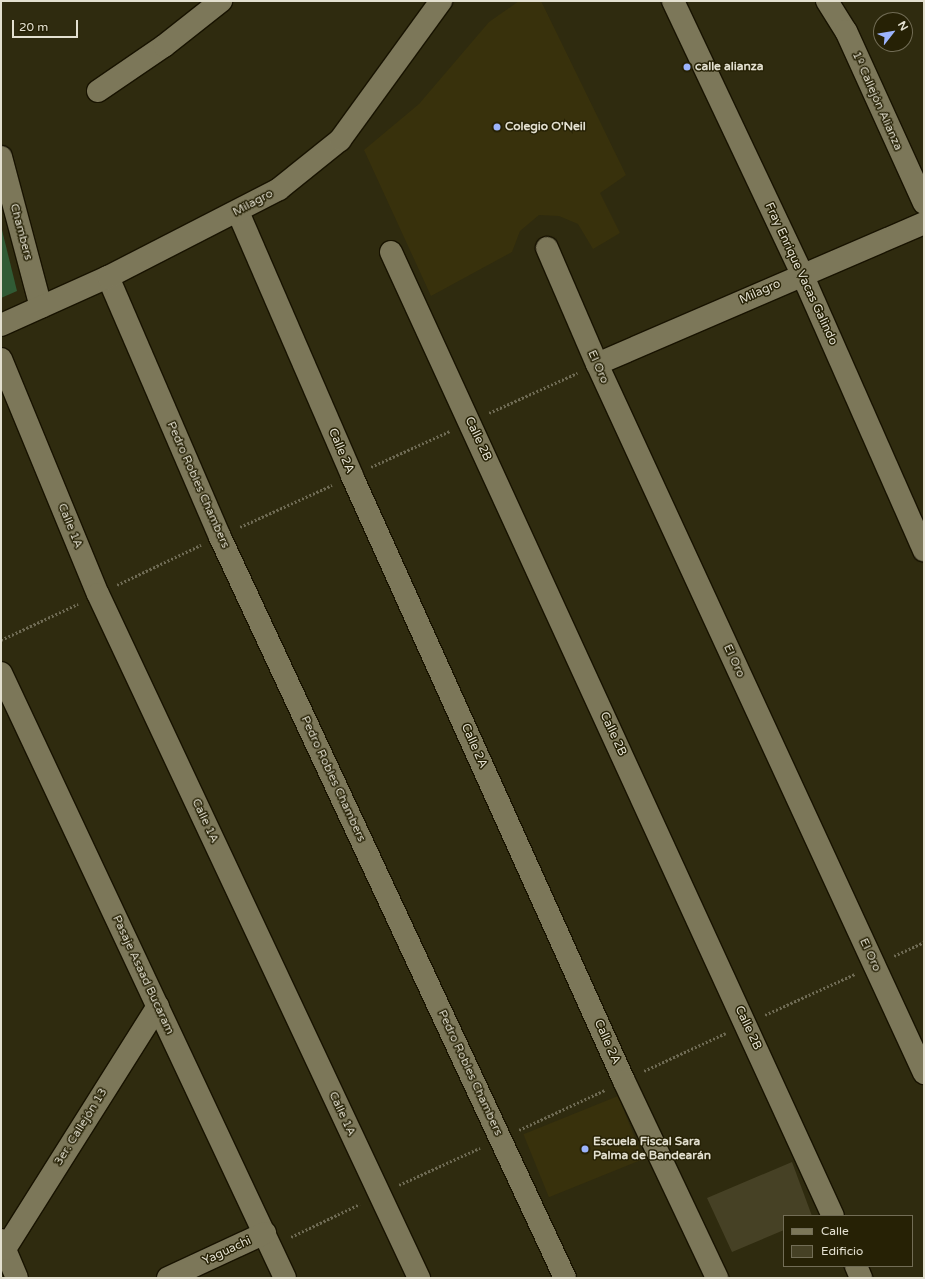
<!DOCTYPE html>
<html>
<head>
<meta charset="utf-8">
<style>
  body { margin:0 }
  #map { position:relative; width:925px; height:1279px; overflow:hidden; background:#2f2b0f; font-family:"Varela Round",sans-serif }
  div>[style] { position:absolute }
  .built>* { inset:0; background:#38310c; transform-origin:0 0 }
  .green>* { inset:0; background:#315b35 }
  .building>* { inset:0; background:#464125 }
  .path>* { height:2.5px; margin-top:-1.25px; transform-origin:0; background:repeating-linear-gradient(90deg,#6f6b54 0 2px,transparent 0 4px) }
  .roads { filter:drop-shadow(1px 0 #181300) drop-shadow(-1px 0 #181300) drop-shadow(0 1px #181300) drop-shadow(0 -1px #181300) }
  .minor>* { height:22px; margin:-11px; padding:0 11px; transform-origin:11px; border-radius:11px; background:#7c7759 }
  .dots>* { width:11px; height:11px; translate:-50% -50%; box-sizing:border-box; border:2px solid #262105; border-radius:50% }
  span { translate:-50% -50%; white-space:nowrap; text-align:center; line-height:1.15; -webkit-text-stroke:3px #262105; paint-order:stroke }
  .poi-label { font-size:12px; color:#e3e0d0; font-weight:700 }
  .left { translate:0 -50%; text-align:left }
  .street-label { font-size:12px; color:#e3e0d0 }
  .frame { position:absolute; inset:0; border:2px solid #e3e0d0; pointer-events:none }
  .legend { position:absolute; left:783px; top:1215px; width:130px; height:52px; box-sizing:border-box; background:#262105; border:1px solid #726d56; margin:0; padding:5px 7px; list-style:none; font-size:12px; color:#e3e0d0 }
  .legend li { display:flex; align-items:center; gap:8px; height:20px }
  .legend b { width:20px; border:1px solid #726d56 }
  .north { position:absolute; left:873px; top:12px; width:40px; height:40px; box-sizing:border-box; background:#262105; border:1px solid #726d56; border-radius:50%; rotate:59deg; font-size:11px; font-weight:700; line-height:16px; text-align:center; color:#e3e0d0 }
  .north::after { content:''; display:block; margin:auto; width:14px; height:18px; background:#9cb4fd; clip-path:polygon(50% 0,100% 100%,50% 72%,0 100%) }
  .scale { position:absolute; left:12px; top:20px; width:66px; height:18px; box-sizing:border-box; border:2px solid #e3e0d0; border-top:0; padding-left:5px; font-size:12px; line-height:14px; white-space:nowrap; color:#e3e0d0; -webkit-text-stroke:3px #262105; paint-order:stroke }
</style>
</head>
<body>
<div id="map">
  <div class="built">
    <div style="clip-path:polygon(519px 1px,541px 1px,626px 175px,600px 193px,620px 233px,593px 249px,578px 224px,559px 216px,539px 215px,520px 231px,512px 252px,431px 296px,364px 150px,419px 104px,489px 22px)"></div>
    <div style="left:618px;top:1096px;width:68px;height:102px;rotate:68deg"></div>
  </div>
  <div class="green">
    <div style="clip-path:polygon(1px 226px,17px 291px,1px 298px)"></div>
  </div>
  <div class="building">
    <div style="clip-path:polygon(792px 1162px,812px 1216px,784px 1216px,784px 1230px,732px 1252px,707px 1198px)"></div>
  </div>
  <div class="path">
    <div style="left:489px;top:413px;width:97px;rotate:-24.4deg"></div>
    <div style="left:371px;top:467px;width:87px;rotate:-24.5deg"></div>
    <div style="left:240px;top:527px;width:101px;rotate:-24.5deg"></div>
    <div style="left:117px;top:585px;width:93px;rotate:-25.5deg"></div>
    <div style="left:1px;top:640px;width:85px;rotate:-25.1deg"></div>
    <div style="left:894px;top:956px;width:33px;rotate:-25deg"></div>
    <div style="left:765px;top:1015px;width:99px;rotate:-24.5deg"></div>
    <div style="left:644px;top:1071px;width:90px;rotate:-24.9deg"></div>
    <div style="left:519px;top:1130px;width:95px;rotate:-24.9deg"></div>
    <div style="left:399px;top:1185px;width:89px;rotate:-24.6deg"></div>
    <div style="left:291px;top:1237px;width:76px;rotate:-25.6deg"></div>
  </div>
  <div class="roads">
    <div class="minor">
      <div style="left:673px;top:1px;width:302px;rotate:64.7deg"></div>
      <div style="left:802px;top:274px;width:302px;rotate:66.2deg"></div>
      <div style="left:827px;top:1px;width:36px;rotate:58deg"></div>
      <div style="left:846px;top:31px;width:189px;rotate:65.6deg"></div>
      <div style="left:98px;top:91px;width:80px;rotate:-34.3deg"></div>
      <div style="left:164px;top:46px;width:73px;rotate:-38.3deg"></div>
      <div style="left:1px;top:157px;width:155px;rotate:75.1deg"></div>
      <div style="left:238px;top:212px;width:288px;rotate:66.6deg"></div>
      <div style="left:352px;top:476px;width:663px;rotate:65.79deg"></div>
      <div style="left:624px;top:1081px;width:218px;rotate:64.7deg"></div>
      <div style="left:547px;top:248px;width:126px;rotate:66.7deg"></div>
      <div style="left:597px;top:364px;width:781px;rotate:65.24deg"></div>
      <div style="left:391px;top:252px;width:1060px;rotate:65.37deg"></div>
      <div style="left:108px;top:277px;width:283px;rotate:66.7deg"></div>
      <div style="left:220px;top:537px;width:817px;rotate:65.03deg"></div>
      <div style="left:1px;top:325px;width:117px;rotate:-24.2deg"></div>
      <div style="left:108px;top:277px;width:192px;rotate:-27.2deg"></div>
      <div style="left:279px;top:189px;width:78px;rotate:-38.8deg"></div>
      <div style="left:340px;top:140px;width:172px;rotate:-54deg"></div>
      <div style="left:1px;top:359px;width:254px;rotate:67.6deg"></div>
      <div style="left:98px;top:594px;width:756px;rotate:64.86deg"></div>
      <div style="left:597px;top:364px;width:356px;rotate:-23.3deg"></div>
      <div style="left:1px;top:673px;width:668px;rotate:64.85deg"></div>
      <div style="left:1px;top:1240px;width:41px;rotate:67.2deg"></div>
      <div style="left:5px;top:1249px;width:287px;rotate:-57.8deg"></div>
      <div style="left:856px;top:1266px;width:13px;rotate:67deg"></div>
      <div style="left:168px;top:1278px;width:107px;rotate:-24.9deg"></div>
    </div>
  </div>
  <div class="dots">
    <div style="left:687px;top:67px;background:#9cb4fd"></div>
    <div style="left:497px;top:127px;background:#9cb4fd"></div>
    <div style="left:585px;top:1149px;background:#9cb4fd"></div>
  </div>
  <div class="poi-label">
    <span class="left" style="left:695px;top:67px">calle alianza</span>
    <span class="left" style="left:505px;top:127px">Colegio O'Neil</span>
    <span class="left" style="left:593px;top:1149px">Escuela Fiscal Sara<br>Palma de Bandearán</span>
  </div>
  <div class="street-label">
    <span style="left:877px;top:101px;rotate:66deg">1º Callejón Alianza</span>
    <span style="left:253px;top:203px;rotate:-28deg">Milagro</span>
    <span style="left:21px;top:232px;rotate:75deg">Chambers</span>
    <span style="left:801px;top:274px;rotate:65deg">Fray Enrique Vacas Galindo</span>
    <span style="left:760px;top:292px;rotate:-24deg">Milagro</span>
    <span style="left:598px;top:367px;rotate:66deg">El Oro</span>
    <span style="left:478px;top:439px;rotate:65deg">Calle 2B</span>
    <span style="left:341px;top:451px;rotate:67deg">Calle 2A</span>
    <span style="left:198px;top:485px;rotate:66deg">Pedro Robles Chambers</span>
    <span style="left:70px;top:526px;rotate:68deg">Calle 1A</span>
    <span style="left:734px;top:661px;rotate:65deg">El Oro</span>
    <span style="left:613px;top:734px;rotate:65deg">Calle 2B</span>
    <span style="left:474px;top:746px;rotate:66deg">Calle 2A</span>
    <span style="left:333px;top:779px;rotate:65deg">Pedro Robles Chambers</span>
    <span style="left:205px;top:821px;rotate:65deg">Calle 1A</span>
    <span style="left:870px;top:955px;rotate:65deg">El Oro</span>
    <span style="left:143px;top:975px;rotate:65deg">Pasaje Asaad Bucaram</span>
    <span style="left:748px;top:1028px;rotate:65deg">Calle 2B</span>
    <span style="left:607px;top:1042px;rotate:66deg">Calle 2A</span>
    <span style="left:470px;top:1073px;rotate:65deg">Pedro Robles Chambers</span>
    <span style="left:342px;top:1114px;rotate:65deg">Calle 1A</span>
    <span style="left:81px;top:1127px;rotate:-58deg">3er. Callejón 13</span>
    <span style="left:227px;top:1251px;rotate:-25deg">Yaguachi</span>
  </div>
  <div class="frame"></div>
  <ul class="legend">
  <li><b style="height:5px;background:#7c7759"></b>Calle</li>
  <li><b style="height:11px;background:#464125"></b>Edificio</li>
  </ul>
  <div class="north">N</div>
  <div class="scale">20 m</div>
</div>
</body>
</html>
